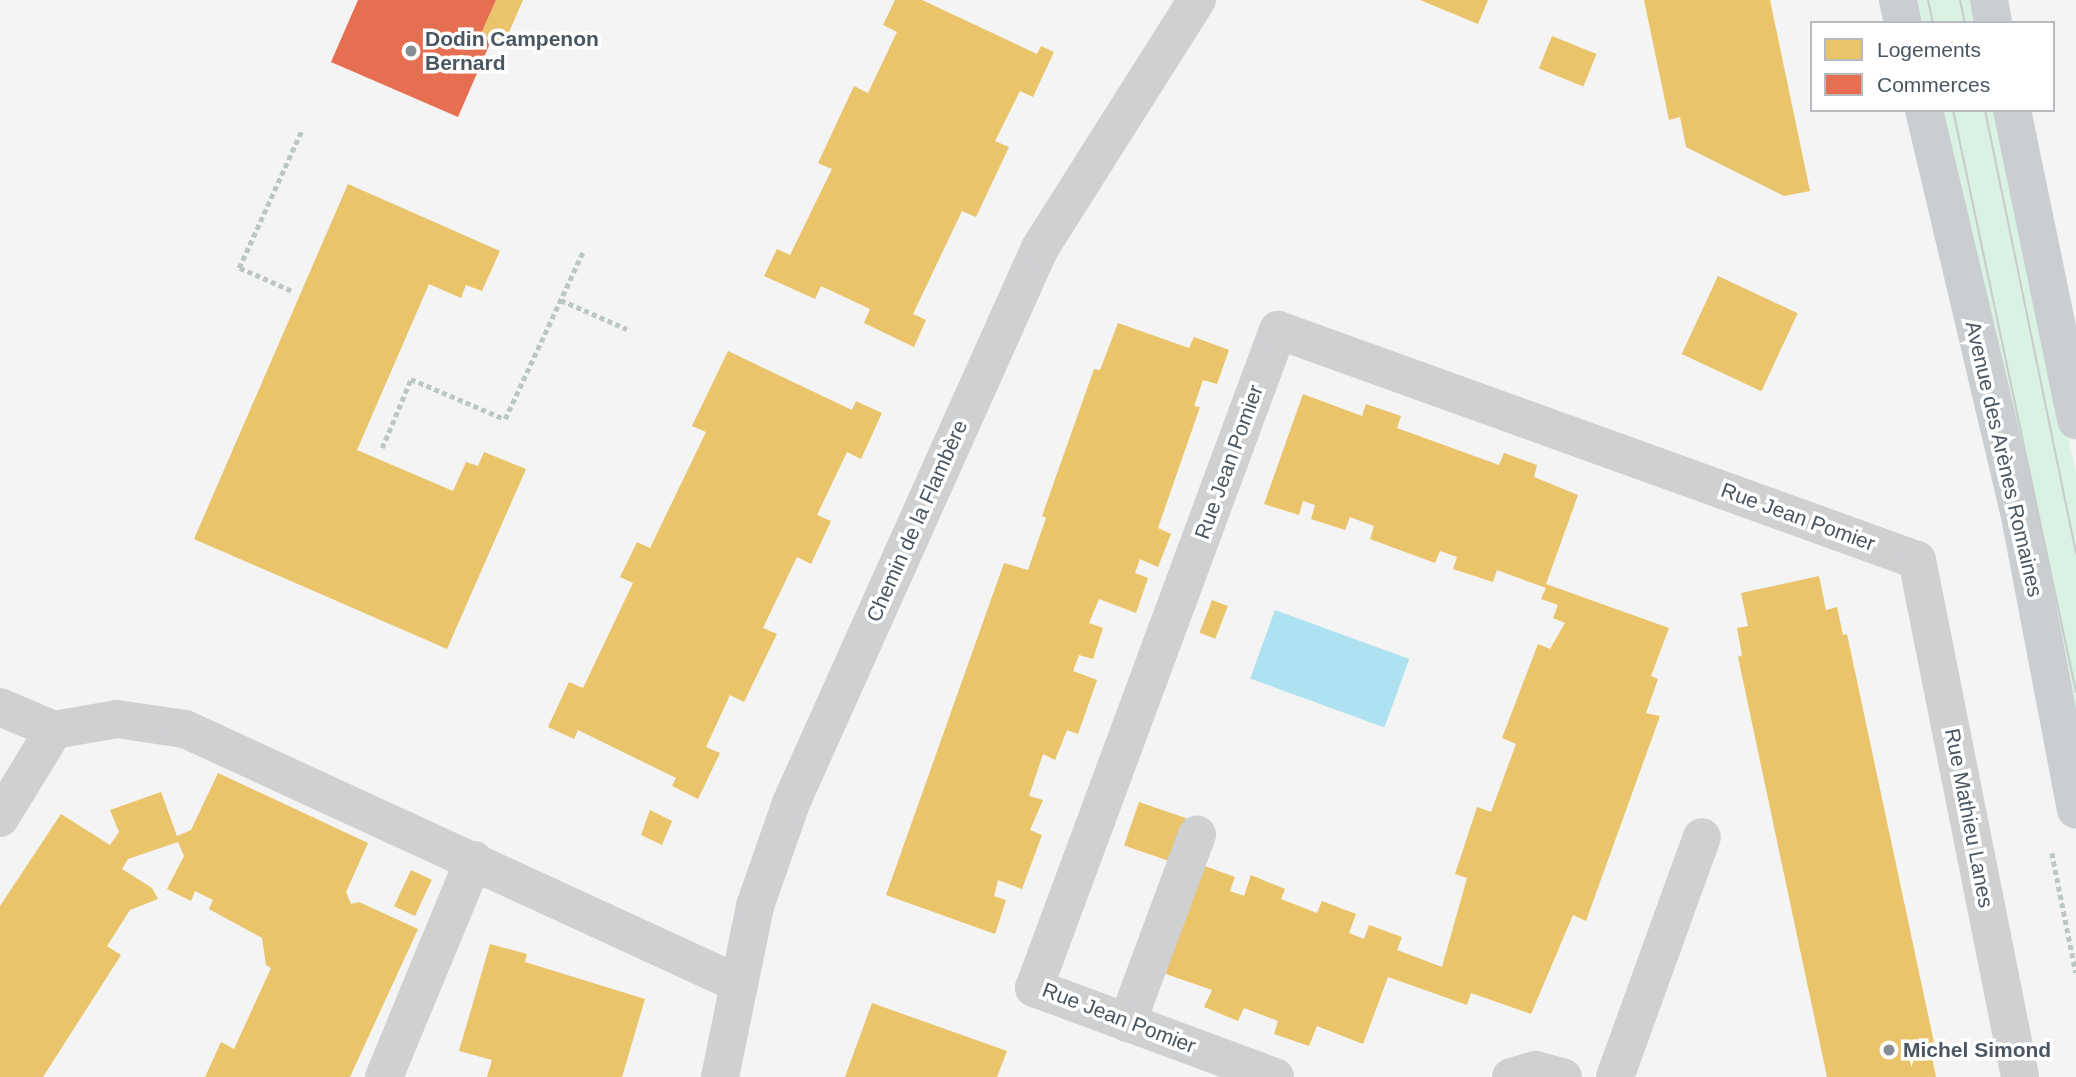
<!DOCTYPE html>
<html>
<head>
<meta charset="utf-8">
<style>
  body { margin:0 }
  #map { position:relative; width:2076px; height:1077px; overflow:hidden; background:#f4f4f4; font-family:Helvetica,sans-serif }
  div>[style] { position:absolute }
  .green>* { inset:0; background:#d9f2e3 }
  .water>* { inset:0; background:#aee2f0; transform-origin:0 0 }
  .homes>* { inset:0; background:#e9c46a; transform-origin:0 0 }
  .shops>* { inset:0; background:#e76f51 }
  .path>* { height:4.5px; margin-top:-2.25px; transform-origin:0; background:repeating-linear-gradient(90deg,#bcc7c4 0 5px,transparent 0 8.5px) }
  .minor>* { height:38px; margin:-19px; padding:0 19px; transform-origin:19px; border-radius:19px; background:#ced0d2 }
  .major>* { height:38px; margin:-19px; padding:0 19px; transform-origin:19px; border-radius:19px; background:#caced1 }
  .tram>* { height:2px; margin:-1px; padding:0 1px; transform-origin:1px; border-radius:1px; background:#c9cacc }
  .dots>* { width:19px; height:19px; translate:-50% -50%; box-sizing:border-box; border:4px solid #fff; border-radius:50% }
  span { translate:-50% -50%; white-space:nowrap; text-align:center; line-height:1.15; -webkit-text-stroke:7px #fff; paint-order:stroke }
  .poi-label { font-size:21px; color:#4a5661; font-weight:700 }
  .left { translate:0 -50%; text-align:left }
  .street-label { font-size:21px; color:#4a5661 }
  .legend { position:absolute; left:1810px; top:21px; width:245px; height:91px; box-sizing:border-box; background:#fff; border:2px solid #b7bbc0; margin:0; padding:9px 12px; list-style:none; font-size:21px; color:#4a5661 }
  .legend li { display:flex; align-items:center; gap:14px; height:35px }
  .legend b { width:35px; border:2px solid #b7bbc0 }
</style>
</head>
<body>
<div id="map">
  <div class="green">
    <div style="clip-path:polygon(1918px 0,1970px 0,1976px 23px,1923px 23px)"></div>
    <div style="clip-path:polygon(1942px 110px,1995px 110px,2076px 473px,2076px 735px)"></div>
  </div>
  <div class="water">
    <div style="left:1275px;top:610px;width:143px;height:73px;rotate:20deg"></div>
  </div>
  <div class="homes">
    <div style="clip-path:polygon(496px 0,523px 0,503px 46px,480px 36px)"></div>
    <div style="clip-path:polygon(895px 0,922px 0,1037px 54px,1041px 46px,1054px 52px,1033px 97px,1020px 91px,995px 141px,1009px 147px,976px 217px,962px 211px,913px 314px,926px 320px,914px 347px,864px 323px,870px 309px,821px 286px,815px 299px,764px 276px,777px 249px,790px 255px,832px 169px,818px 163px,854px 86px,868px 93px,897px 32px,883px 25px)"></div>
    <div style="clip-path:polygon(1420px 0,1488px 0,1478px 24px)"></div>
    <div style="clip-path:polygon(1644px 0,1770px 0,1810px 191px,1784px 196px,1686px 147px,1680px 117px,1669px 120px)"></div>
    <div style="left:1552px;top:36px;width:48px;height:35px;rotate:22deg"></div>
    <div style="clip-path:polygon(348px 184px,500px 251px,482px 291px,466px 285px,461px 298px,429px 284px,357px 450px,453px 491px,466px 462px,478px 466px,484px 452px,526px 469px,447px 649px,194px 539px)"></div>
    <div style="left:1718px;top:276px;width:88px;height:86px;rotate:25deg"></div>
    <div style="clip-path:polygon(1118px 323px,1189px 348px,1194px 337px,1229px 350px,1217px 384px,1203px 380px,1194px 406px,1200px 407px,1158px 528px,1171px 534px,1158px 567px,1140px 559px,1135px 573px,1148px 578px,1136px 613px,1099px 599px,1089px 623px,1103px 628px,1093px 659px,1079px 655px,1073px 671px,1097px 680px,1078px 734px,1067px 730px,1055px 760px,1043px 754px,1029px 796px,1043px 800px,1030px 830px,1042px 835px,1022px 889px,998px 880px,994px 896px,1006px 900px,995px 934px,886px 895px,1004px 563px,1028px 570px,1046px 518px,1042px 516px,1094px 369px,1100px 370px)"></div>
    <div style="clip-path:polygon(728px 351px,852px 410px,856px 401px,882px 413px,861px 459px,847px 452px,817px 515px,831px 521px,811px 564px,797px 557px,763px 628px,777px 634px,744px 702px,730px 695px,706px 747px,720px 753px,698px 799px,672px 786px,676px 778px,578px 730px,574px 739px,548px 727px,569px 682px,583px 688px,633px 583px,620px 577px,637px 542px,650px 548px,706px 432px,692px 426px)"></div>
    <div style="clip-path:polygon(1303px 394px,1362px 416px,1366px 404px,1401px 416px,1397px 428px,1499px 465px,1504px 453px,1537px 465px,1534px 477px,1578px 495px,1546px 584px,1669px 628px,1651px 676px,1658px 679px,1646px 713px,1660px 716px,1586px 921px,1573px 915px,1531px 1014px,1471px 993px,1467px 1005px,1388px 977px,1363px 1044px,1317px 1026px,1309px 1046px,1274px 1034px,1278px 1021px,1244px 1008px,1238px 1021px,1204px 1007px,1212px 990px,1163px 973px,1202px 865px,1235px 877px,1230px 891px,1244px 896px,1251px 875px,1285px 889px,1281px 899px,1317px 913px,1322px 901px,1356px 914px,1349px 933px,1364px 939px,1369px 925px,1402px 937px,1397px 950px,1442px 967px,1467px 878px,1455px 874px,1477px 807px,1491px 812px,1516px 744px,1502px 738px,1538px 644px,1550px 649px,1565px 623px,1553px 618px,1558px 605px,1541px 599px,1546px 588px,1497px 570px,1493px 582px,1453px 569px,1457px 557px,1440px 551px,1435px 563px,1370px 539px,1374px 526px,1350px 517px,1345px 530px,1311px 519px,1315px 505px,1303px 501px,1299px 515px,1264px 504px)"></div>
    <div style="clip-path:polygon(1819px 576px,1826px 610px,1837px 607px,1843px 635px,1847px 634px,1936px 1052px,1931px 1052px,1936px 1077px,1827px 1077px,1738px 657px,1742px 655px,1737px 628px,1748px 626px,1741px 593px)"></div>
    <div style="left:1212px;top:600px;width:17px;height:35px;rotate:21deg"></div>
    <div style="clip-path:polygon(218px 773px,368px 843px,346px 892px,351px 904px,359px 902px,418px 929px,350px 1077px,205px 1077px,221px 1042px,234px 1049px,271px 968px,266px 965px,262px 938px,209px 909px,213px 900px,195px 891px,191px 901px,167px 889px,184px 856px,178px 842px,128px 859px,122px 869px,152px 888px,158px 899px,130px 910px,107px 946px,121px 955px,43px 1077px,0 1077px,0 906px,61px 814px,110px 845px,119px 832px,110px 810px,161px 792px,177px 836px,191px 830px)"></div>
    <div style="left:1139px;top:802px;width:50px;height:46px;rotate:19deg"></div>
    <div style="clip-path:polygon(650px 810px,672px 821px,662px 845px,641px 835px)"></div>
    <div style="left:411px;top:870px;width:23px;height:40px;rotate:25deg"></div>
    <div style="clip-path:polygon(490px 944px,527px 954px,525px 962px,645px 999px,622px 1077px,487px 1077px,492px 1060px,459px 1051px)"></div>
    <div style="clip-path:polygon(872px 1003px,1007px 1051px,997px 1077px,845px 1077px)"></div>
  </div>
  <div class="shops">
    <div style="clip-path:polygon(358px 0,496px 0,480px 36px,491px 41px,458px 117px,331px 62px)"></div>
  </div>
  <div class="path">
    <div style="left:291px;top:291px;width:57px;rotate:-156.1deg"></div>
    <div style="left:239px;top:268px;width:152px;rotate:-65.5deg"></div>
    <div style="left:561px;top:300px;width:72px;rotate:23.7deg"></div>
    <div style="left:382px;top:448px;width:75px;rotate:-67.2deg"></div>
    <div style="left:411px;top:379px;width:102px;rotate:23.1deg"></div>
    <div style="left:505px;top:419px;width:184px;rotate:-65deg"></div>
    <div style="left:2052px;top:853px;width:122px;rotate:78.7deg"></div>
  </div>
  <div class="minor">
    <div style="left:0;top:707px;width:59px;rotate:23.1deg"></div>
    <div style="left:54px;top:730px;width:64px;rotate:-9.9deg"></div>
    <div style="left:117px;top:719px;width:69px;rotate:8.4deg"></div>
    <div style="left:185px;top:729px;width:610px;rotate:24.72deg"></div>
    <div style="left:0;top:818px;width:103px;rotate:-58.5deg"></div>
    <div style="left:1127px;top:1023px;width:201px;rotate:-69.6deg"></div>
    <div style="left:384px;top:1077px;width:235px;rotate:-67.5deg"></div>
    <div style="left:720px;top:1077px;width:175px;rotate:-78.4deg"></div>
    <div style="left:755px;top:906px;width:109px;rotate:-70.7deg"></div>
    <div style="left:791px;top:803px;width:608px;rotate:-65.84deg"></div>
    <div style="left:1040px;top:248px;width:294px;rotate:-57.7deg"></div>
    <div style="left:1275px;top:1077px;width:257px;rotate:-159.7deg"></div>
    <div style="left:1034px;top:988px;width:702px;rotate:-69.65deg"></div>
    <div style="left:1278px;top:330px;width:679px;rotate:19.8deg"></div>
    <div style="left:1917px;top:560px;width:527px;rotate:78.73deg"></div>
    <div style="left:1511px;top:1077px;width:26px;rotate:-16deg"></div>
    <div style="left:1536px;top:1070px;width:28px;rotate:15deg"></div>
    <div style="left:1615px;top:1077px;width:255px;rotate:-70.1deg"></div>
  </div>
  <div class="major">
    <div style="left:1898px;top:0;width:24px;rotate:78deg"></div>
    <div style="left:1989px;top:0;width:23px;rotate:80deg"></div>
    <div style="left:1924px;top:110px;width:412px;rotate:76.7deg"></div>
    <div style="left:2019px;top:511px;width:304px;rotate:79.2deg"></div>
    <div style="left:2012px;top:110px;width:317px;rotate:78.3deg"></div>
  </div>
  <div class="tram">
    <div style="left:1928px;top:0;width:24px;rotate:78deg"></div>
    <div style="left:1960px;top:0;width:24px;rotate:78deg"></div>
    <div style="left:1953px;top:110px;width:595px;rotate:78.07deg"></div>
    <div style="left:1985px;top:110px;width:452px;rotate:78.4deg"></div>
  </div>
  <div class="dots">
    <div style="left:411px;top:51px;background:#868d94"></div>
    <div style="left:1889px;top:1050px;background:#868d94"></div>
  </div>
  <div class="poi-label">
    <span class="left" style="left:425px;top:51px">Dodin Campenon<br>Bernard</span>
    <span class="left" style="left:1903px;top:1050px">Michel Simond</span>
  </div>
  <div class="street-label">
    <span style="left:2004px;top:459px;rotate:77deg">Avenue des Arènes Romaines</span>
    <span style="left:1229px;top:462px;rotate:-70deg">Rue Jean Pomier</span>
    <span style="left:1798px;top:517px;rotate:20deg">Rue Jean Pomier</span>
    <span style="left:917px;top:521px;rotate:-66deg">Chemin de la Flambère</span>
    <span style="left:1969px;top:818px;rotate:79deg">Rue Mathieu Lanes</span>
    <span style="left:1119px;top:1018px;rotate:21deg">Rue Jean Pomier</span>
  </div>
  <ul class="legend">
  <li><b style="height:19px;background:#e9c46a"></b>Logements</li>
  <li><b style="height:19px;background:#e76f51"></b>Commerces</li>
  </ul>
</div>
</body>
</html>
